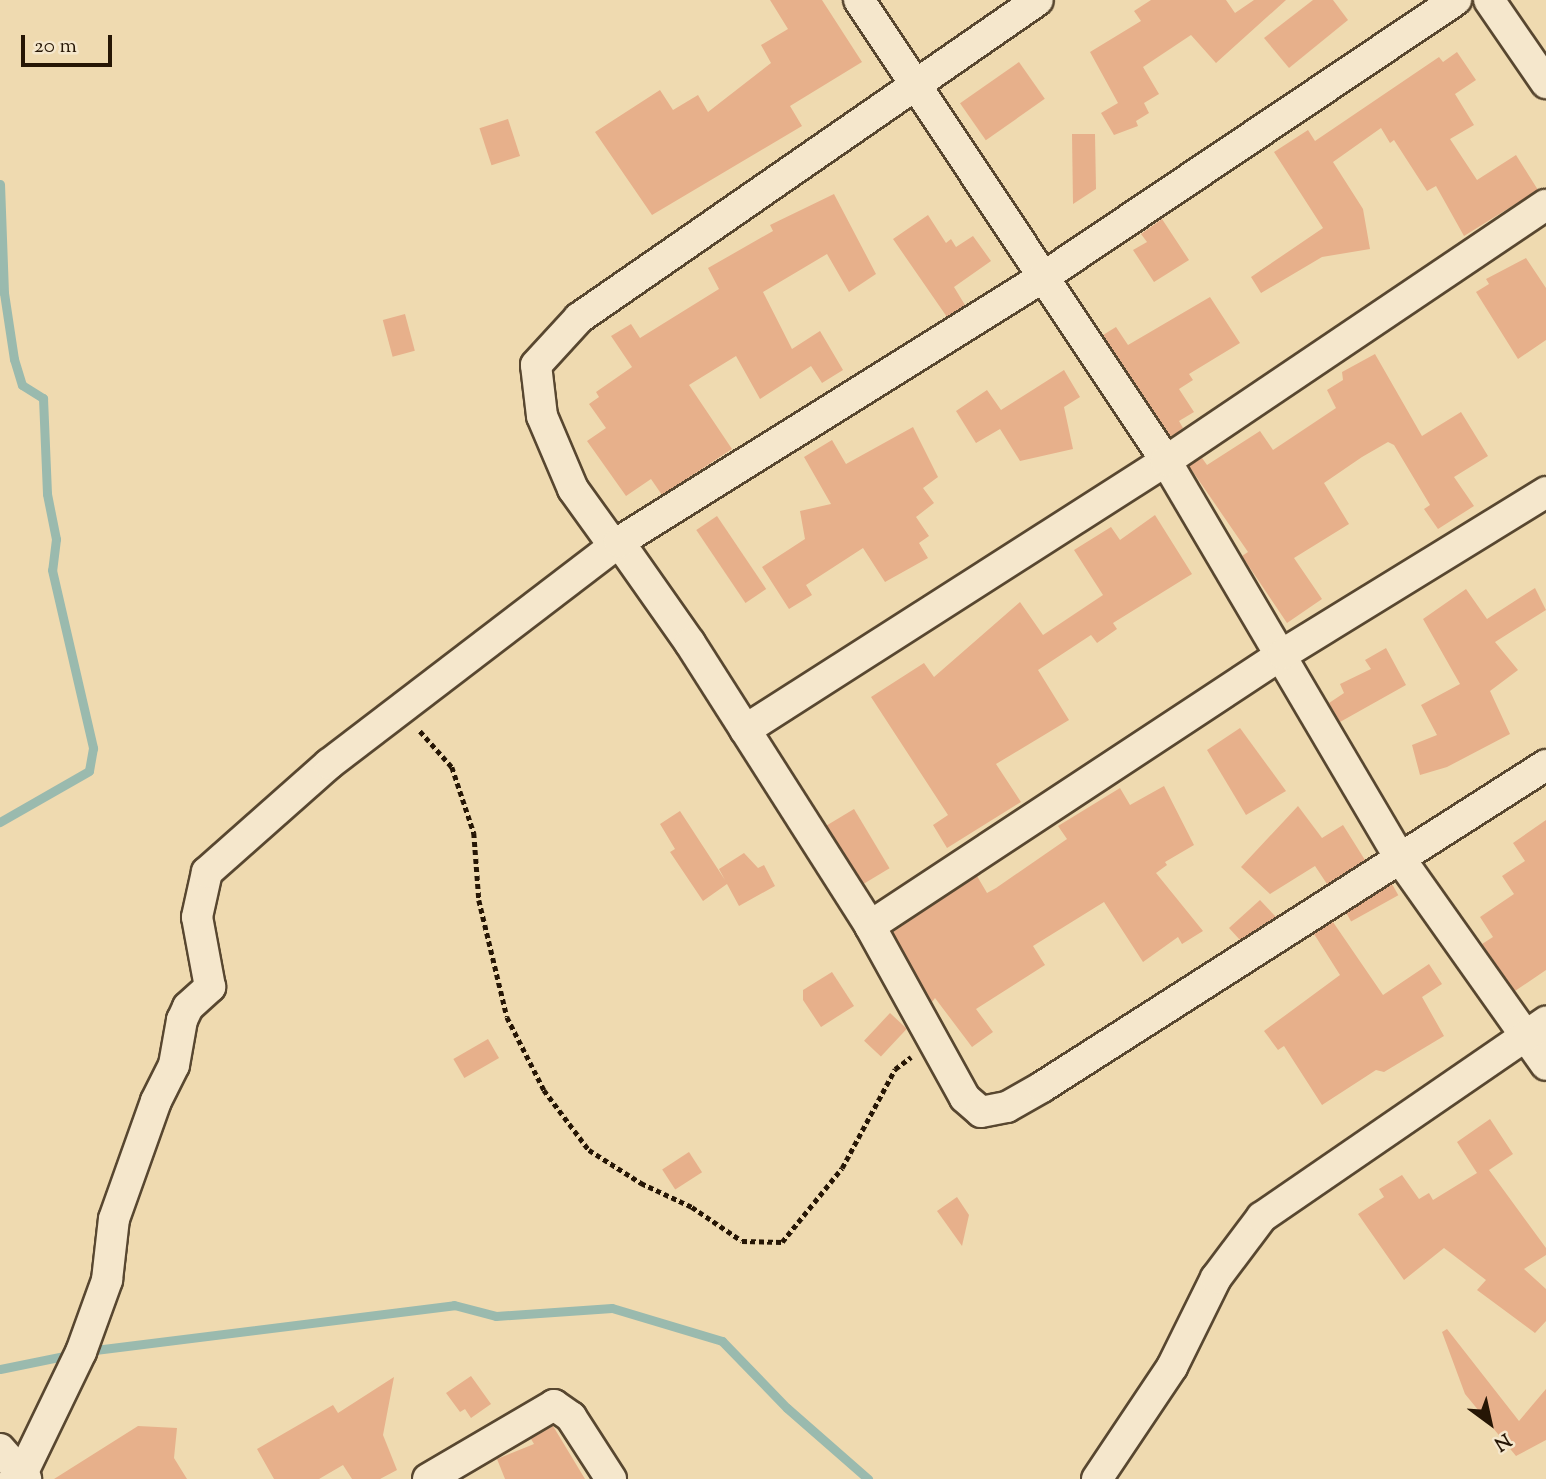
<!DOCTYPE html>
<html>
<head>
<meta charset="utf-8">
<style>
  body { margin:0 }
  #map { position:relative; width:1546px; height:1479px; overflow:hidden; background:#efdab0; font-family:"Sorts Mill Goudy",serif }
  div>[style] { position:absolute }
  .stream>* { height:9px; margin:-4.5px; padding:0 4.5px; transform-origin:4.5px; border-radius:4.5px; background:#9abaae }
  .building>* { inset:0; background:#e7b08b; transform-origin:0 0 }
  .path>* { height:4.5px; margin-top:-2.25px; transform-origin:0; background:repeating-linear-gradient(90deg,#261605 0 5px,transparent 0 8.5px) }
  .roads { filter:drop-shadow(2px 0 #584730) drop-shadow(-2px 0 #584730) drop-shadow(0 2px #584730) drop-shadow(0 -2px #584730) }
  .minor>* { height:30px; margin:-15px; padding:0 15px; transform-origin:15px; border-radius:15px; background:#f5e7cc }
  span { translate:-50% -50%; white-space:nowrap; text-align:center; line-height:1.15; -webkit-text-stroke:7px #f5e7cc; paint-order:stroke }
  .north { position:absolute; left:1455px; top:1388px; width:70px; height:70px; -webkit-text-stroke:5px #f5e7cc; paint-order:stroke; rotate:147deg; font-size:19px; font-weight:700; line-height:28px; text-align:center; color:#261605 }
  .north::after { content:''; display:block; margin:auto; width:24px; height:32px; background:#261605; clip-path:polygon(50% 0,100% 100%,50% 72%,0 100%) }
  .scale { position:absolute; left:21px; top:35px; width:91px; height:32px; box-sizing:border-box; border:4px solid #261605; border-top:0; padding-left:9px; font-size:21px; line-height:24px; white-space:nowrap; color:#261605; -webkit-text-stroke:5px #f5e7cc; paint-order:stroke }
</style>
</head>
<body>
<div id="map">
  <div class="stream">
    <div style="left:0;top:184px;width:109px;rotate:87.9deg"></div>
    <div style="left:4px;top:293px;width:67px;rotate:81.4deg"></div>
    <div style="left:14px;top:359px;width:27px;rotate:73deg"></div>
    <div style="left:22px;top:385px;width:25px;rotate:32deg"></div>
    <div style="left:43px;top:398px;width:96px;rotate:87.6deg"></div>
    <div style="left:47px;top:494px;width:46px;rotate:78.7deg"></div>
    <div style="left:56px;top:539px;width:31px;rotate:97deg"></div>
    <div style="left:52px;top:570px;width:183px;rotate:77deg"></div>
    <div style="left:93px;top:748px;width:23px;rotate:100deg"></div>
    <div style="left:89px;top:771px;width:103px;rotate:150.2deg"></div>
    <div style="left:87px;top:1351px;width:370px;rotate:-7.1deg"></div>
    <div style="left:454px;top:1305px;width:43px;rotate:14.7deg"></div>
    <div style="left:496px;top:1316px;width:116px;rotate:-3.9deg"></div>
    <div style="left:612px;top:1308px;width:115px;rotate:16.7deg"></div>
    <div style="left:722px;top:1341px;width:93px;rotate:45.9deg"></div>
    <div style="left:787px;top:1408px;width:108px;rotate:41.2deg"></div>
    <div style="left:0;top:1369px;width:76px;rotate:-11.5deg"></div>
  </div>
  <div class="building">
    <div style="clip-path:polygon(770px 0,822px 0,862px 62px,790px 106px,802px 126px,652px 215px,595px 132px,660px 90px,673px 110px,698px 95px,708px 112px,771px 63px,761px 45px,788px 29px)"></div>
    <div style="clip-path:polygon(1151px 0,1226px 0,1235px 13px,1254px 0,1286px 0,1216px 63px,1191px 35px,1143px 67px,1159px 94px,1144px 103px,1149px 113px,1136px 121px,1138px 126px,1114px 135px,1101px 113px,1118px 103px,1090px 52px,1141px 21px,1134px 11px)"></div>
    <div style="clip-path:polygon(1313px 0,1333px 0,1348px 20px,1289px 68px,1264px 38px)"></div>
    <div style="clip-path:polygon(1457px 52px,1476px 80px,1455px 94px,1474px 125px,1450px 139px,1477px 180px,1516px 155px,1538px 190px,1464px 236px,1436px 186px,1427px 191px,1394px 140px,1390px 143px,1381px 128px,1333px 162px,1363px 209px,1370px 249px,1322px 257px,1261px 293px,1251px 277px,1323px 228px,1274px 152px,1308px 130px,1315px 141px,1439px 57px,1443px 62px)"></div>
    <div style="left:1019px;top:62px;width:45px;height:72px;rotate:55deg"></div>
    <div style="left:508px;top:119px;width:39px;height:30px;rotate:72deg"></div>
    <div style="clip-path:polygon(1072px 134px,1095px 134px,1096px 189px,1073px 204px)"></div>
    <div style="clip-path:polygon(834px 194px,876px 274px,849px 292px,827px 254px,763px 292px,792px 349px,820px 331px,843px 370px,822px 383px,811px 366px,760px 399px,736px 356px,689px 385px,732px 449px,662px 495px,651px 479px,626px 496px,587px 441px,606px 428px,589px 404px,599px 397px,596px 392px,632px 367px,611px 336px,631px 324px,640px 338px,719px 289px,708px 268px,773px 231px,770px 225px)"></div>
    <div style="clip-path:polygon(928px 215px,946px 243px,951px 239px,956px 247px,973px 236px,991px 261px,954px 287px,965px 305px,947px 317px,893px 239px)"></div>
    <div style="clip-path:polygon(1162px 219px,1189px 260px,1154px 282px,1133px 250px,1147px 242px,1141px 234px)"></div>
    <div style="clip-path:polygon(1526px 258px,1546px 288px,1546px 340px,1518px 359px,1476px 292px,1489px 284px,1486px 279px)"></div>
    <div style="clip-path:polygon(1210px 297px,1240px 343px,1189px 374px,1193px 380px,1179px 389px,1194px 412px,1179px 421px,1183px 428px,1171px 437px,1103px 335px,1116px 327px,1128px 345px)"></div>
    <div style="left:405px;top:314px;width:38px;height:23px;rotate:75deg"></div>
    <div style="clip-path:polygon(1375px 354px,1422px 436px,1461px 412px,1488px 456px,1454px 477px,1474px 506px,1438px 529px,1424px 509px,1430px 505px,1394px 445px,1388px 442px,1362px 457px,1324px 483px,1349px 524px,1294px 558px,1322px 599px,1287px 623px,1242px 556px,1248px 552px,1189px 466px,1202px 458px,1207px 465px,1260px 431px,1273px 450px,1336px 408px,1327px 390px,1343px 380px,1342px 372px)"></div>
    <div style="clip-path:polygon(1064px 370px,1080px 397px,1064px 407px,1073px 449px,1020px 461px,1000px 429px,976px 443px,956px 411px,987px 390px,1001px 410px)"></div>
    <div style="clip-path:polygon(913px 427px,938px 477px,923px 488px,934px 503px,916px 517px,929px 536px,919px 543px,928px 558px,885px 582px,863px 548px,806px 585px,812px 595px,789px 609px,762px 567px,805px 539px,800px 511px,831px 504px,804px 457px,832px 440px,846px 464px)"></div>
    <div style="clip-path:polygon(1155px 515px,1192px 574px,1113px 623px,1117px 629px,1097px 643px,1091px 635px,1038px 670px,1069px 720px,996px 764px,1021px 802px,947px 848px,933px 825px,948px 815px,871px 697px,924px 663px,934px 677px,1020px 602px,1043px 635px,1103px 595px,1074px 550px,1111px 527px,1120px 540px)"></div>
    <div style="left:717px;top:516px;width:88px;height:25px;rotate:56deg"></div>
    <div style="clip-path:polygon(1535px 588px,1546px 610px,1495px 642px,1518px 670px,1490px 691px,1510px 734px,1447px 767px,1420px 775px,1412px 745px,1437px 735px,1421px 705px,1460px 684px,1423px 619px,1466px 589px,1487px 619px)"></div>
    <div style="clip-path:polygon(1386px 648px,1406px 685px,1340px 722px,1329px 703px,1344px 693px,1340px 684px,1371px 669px,1365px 660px)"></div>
    <div style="clip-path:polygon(1240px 728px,1286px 791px,1246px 815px,1207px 750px)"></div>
    <div style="clip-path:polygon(1164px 786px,1194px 845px,1165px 862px,1167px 865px,1156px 873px,1203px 931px,1182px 944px,1178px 937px,1143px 962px,1104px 902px,1033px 946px,1045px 965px,976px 1009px,993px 1032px,972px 1047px,935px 998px,932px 1002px,893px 932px,977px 876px,987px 893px,996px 888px,1067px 839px,1058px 826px,1120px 788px,1130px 805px)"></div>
    <div style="clip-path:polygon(1298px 806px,1322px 838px,1343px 825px,1365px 860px,1327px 884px,1315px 866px,1270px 894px,1241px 867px)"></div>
    <div style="left:854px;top:809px;width:69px;height:32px;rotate:59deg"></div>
    <div style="clip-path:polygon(680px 811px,725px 880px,719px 869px,744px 853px,758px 868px,764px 865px,775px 886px,739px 906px,727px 884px,703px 901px,670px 852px,675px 849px,660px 824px)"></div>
    <div style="clip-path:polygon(1546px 820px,1546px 970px,1515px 991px,1482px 944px,1493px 937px,1480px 917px,1514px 894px,1502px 876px,1525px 861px,1513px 843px)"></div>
    <div style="left:1392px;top:884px;width:13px;height:54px;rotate:61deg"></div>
    <div style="clip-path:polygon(1260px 900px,1276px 917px,1240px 940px,1229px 928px)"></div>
    <div style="clip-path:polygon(1333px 922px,1383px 995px,1429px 964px,1442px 984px,1422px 997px,1444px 1036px,1384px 1072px,1376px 1070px,1322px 1105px,1284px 1046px,1278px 1050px,1264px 1031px,1340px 975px,1314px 934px)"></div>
    <div style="clip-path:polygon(832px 972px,854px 1006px,821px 1027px,803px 1000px,803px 990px)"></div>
    <div style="left:890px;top:1013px;width:23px;height:38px;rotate:43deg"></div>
    <div style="left:488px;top:1039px;width:22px;height:40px;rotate:60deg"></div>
    <div style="clip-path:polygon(1490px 1119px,1513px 1154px,1489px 1170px,1546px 1248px,1546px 1255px,1524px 1269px,1546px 1289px,1546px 1321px,1535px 1333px,1477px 1290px,1486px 1280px,1444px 1248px,1404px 1280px,1358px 1214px,1384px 1197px,1379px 1189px,1402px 1175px,1419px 1199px,1429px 1193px,1433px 1200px,1477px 1173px,1457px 1142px)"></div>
    <div style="left:689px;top:1152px;width:24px;height:32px;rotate:57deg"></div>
    <div style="clip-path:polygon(957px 1197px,969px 1215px,962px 1246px,937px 1211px)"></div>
    <div style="clip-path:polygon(1447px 1329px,1519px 1421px,1546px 1389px,1546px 1440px,1516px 1456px,1465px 1394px,1442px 1332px)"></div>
    <div style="clip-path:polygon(471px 1376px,491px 1404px,471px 1418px,465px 1409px,460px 1412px,446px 1393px)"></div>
    <div style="clip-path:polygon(394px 1377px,383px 1435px,397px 1470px,380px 1479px,352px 1479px,343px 1465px,319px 1479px,274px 1479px,257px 1449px,333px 1405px,338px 1413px)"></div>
    <div style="clip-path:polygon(138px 1426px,177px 1428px,174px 1458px,187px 1479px,54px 1479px)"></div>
    <div style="clip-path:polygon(553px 1426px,585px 1479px,505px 1479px,497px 1459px,534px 1444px,531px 1439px)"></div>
  </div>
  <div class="path">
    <div style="left:420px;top:731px;width:48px;rotate:48.4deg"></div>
    <div style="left:452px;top:767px;width:70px;rotate:71.6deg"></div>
    <div style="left:474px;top:833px;width:67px;rotate:85.7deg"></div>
    <div style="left:479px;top:900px;width:120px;rotate:76.5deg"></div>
    <div style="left:507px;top:1017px;width:82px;rotate:63.1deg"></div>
    <div style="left:544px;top:1090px;width:75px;rotate:53.1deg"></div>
    <div style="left:589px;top:1150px;width:62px;rotate:32.4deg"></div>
    <div style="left:641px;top:1183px;width:56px;rotate:25.2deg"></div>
    <div style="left:692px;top:1207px;width:60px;rotate:34.2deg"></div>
    <div style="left:742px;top:1241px;width:40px;rotate:1.4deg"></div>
    <div style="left:782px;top:1242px;width:95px;rotate:-51deg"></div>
    <div style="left:842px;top:1168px;width:112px;rotate:-61.8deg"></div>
    <div style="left:895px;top:1069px;width:20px;rotate:-37deg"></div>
  </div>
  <div class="roads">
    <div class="minor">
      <div style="left:859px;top:0;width:554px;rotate:56.34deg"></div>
      <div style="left:1166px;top:461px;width:463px;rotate:59.5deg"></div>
      <div style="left:1401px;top:860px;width:251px;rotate:54.7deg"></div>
      <div style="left:1489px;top:0;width:101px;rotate:55.5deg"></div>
      <div style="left:619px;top:542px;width:123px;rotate:54.9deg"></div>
      <div style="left:690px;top:643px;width:335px;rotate:57.5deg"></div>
      <div style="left:870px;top:926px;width:196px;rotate:61.1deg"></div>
      <div style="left:965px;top:1098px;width:21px;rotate:41deg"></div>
      <div style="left:981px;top:1112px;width:26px;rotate:-11deg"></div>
      <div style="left:1007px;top:1107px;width:40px;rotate:-29.7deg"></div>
      <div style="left:1042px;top:1087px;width:598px;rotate:-32.57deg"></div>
      <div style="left:614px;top:546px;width:70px;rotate:-125.7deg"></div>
      <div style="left:573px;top:489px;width:79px;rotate:-113deg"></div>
      <div style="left:542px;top:416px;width:51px;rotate:-96.7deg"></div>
      <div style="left:536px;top:365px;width:64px;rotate:-47.5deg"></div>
      <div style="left:579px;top:318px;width:558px;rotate:-34.71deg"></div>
      <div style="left:745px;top:730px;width:500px;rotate:-32.6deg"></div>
      <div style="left:1166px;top:461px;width:458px;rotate:-34deg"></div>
      <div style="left:870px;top:926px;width:495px;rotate:-33.4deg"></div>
      <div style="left:1283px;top:654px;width:309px;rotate:-31.6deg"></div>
      <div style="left:0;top:1449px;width:40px;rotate:49deg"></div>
      <div style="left:14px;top:1479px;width:9px;rotate:-32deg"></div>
      <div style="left:22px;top:1474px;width:136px;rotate:-64.2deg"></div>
      <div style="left:81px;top:1352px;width:77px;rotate:-70.1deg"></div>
      <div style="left:107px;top:1280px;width:61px;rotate:-83.5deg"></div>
      <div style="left:114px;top:1219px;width:125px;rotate:-70.4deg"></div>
      <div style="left:156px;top:1101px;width:40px;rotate:-63.4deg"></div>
      <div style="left:174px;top:1065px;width:46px;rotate:-79.9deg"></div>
      <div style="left:182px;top:1020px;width:14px;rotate:-65deg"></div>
      <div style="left:188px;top:1007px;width:30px;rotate:-42deg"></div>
      <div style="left:210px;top:987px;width:71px;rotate:-100.5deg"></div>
      <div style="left:197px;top:917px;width:46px;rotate:-77.5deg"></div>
      <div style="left:207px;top:872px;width:163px;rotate:-41.5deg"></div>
      <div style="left:329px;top:764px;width:365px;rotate:-37.4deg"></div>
      <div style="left:619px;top:542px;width:499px;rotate:-32deg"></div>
      <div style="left:1042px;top:278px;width:499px;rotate:-33.9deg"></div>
      <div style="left:428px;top:1479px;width:146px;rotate:-30.4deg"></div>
      <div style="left:554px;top:1405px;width:21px;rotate:35deg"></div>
      <div style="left:571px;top:1417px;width:74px;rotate:57.2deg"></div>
      <div style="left:1097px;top:1479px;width:135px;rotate:-56.2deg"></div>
      <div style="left:1172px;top:1367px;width:99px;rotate:-63.7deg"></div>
      <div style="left:1216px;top:1278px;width:76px;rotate:-53deg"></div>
      <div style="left:1262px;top:1217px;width:345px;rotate:-34.5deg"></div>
    </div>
  </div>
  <div class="north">N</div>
  <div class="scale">20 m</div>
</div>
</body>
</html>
